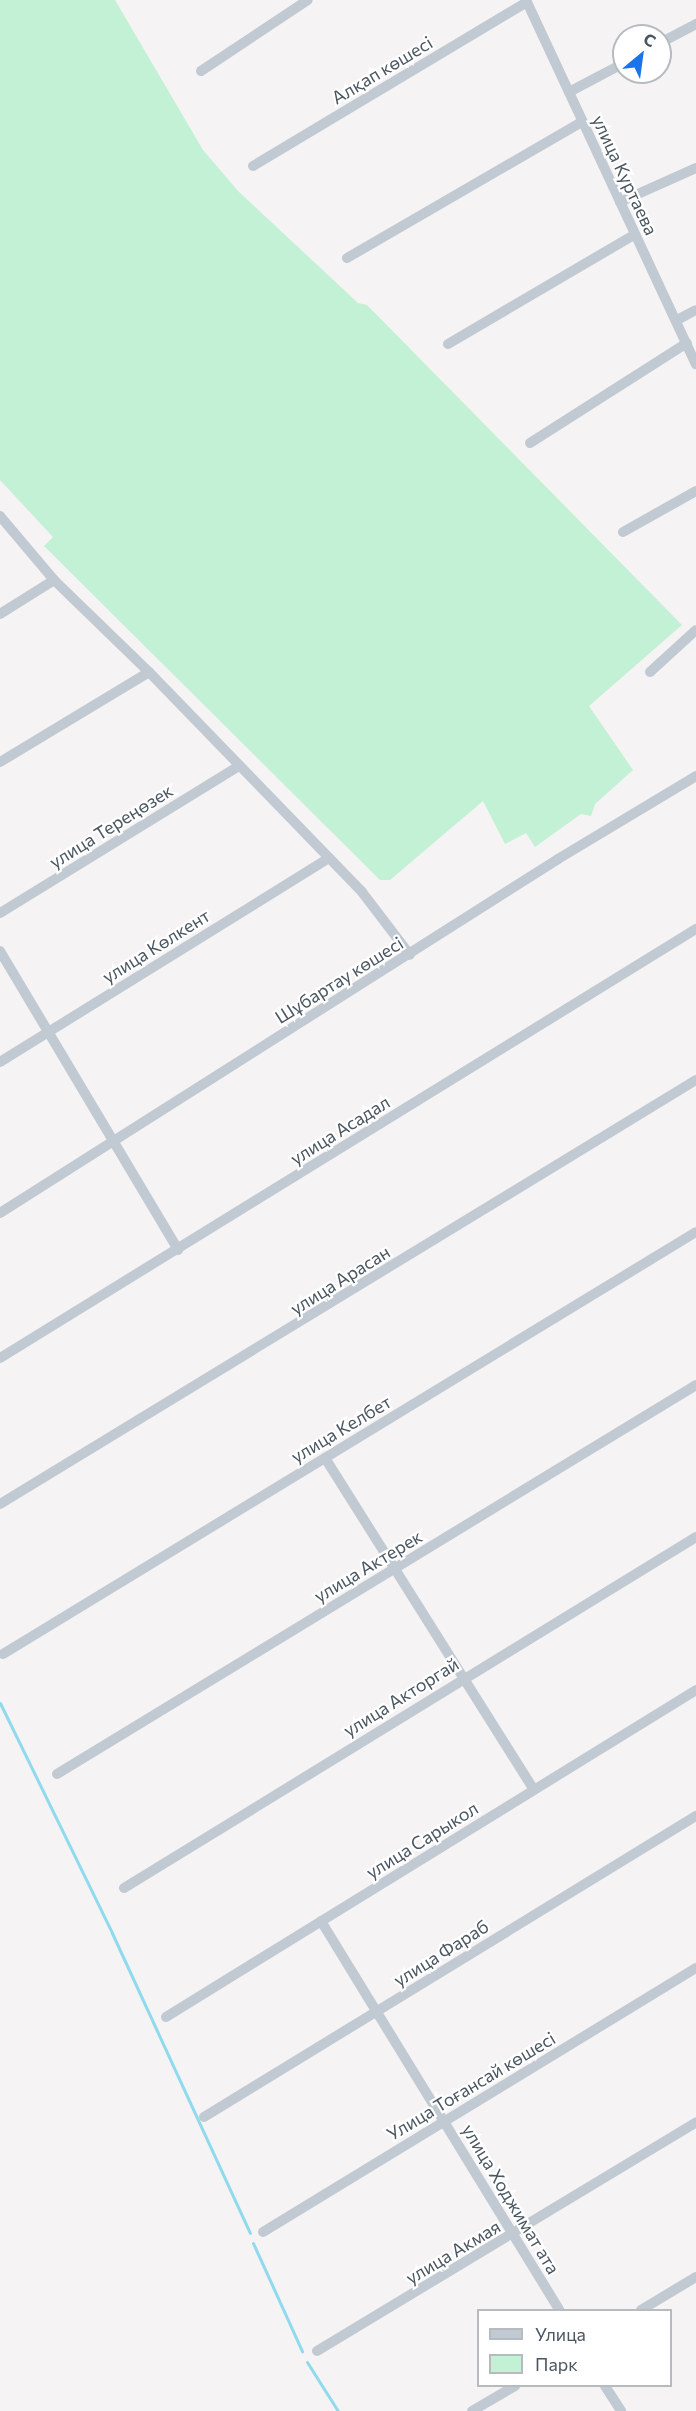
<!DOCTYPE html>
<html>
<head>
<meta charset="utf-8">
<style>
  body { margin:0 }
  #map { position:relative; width:696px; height:2411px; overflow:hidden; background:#f5f3f3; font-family:Commissioner,sans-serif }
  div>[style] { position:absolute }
  .green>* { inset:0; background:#c3f1d5 }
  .stream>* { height:3px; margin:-1.5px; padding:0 1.5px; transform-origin:1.5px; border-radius:1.5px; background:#90daee }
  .street>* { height:10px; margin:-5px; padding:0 5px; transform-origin:5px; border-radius:5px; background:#c1cad2 }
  span { translate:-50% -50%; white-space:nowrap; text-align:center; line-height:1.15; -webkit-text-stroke:4.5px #fff; paint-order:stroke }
  .street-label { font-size:18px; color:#4a5661 }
  .legend { position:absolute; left:477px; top:2309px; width:195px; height:78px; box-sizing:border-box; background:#fff; border:2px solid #b7bbc0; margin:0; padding:8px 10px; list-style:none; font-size:18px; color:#4a5661 }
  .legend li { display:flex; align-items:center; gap:12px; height:30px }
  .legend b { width:30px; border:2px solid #b7bbc0 }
  .north { position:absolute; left:612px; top:24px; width:60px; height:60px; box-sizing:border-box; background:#fff; border:2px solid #b7bbc0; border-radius:50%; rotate:29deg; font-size:16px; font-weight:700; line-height:24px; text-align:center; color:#4a5661 }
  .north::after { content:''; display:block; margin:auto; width:21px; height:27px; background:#1a73e8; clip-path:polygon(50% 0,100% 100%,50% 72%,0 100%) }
</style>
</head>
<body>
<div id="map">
  <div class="green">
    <div style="clip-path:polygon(0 0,115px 0,203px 150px,238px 191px,358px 303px,367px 305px,682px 625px,589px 706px,633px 770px,595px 804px,591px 816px,581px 814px,535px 847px,526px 833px,505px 844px,483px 801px,390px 880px,380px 880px,44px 546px,53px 537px,0 480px)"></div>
  </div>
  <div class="stream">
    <div style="left:0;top:1703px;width:256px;rotate:64deg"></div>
    <div style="left:112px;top:1933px;width:330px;rotate:65.3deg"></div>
    <div style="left:253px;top:2243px;width:119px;rotate:65.6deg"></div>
    <div style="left:307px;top:2362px;width:58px;rotate:57.7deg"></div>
  </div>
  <div class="street">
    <div style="left:526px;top:0;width:402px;rotate:65deg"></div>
    <div style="left:660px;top:43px;width:41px;rotate:-27.8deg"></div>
    <div style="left:201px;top:71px;width:128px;rotate:-33.6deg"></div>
    <div style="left:569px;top:92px;width:62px;rotate:-27.8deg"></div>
    <div style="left:253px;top:166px;width:319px;rotate:-30.9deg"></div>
    <div style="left:620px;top:202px;width:83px;rotate:-24.1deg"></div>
    <div style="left:347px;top:258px;width:272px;rotate:-30.1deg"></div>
    <div style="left:677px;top:320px;width:21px;rotate:-28deg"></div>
    <div style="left:448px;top:344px;width:216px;rotate:-30.4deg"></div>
    <div style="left:530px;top:443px;width:186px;rotate:-32.5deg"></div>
    <div style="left:0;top:516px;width:84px;rotate:49.8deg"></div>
    <div style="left:54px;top:580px;width:132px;rotate:44.1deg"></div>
    <div style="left:149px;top:672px;width:306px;rotate:45.9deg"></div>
    <div style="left:362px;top:892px;width:79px;rotate:52.7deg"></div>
    <div style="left:623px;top:532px;width:84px;rotate:-29.3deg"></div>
    <div style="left:0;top:614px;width:64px;rotate:-32.2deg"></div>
    <div style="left:650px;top:672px;width:62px;rotate:-42.4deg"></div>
    <div style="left:0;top:762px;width:174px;rotate:-31.1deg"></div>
    <div style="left:0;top:913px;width:281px;rotate:-31.6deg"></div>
    <div style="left:0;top:951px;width:348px;rotate:59.2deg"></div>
    <div style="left:0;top:1062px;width:387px;rotate:-31.8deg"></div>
    <div style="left:0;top:1213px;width:661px;rotate:-32.39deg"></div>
    <div style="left:558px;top:859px;width:161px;rotate:-31deg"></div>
    <div style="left:0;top:1358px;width:818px;rotate:-31.65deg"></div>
    <div style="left:325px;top:1458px;width:392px;rotate:57.8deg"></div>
    <div style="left:0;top:1504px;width:815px;rotate:-31.35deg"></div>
    <div style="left:3px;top:1654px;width:811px;rotate:-31.34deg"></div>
    <div style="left:57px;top:1774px;width:748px;rotate:-31.33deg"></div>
    <div style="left:124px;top:1888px;width:671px;rotate:-31.53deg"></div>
    <div style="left:321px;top:1921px;width:456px;rotate:58.5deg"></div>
    <div style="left:166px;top:2017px;width:623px;rotate:-31.67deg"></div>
    <div style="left:204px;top:2117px;width:577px;rotate:-31.46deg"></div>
    <div style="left:263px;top:2232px;width:507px;rotate:-31.37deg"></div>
    <div style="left:641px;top:2310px;width:64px;rotate:-31deg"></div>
    <div style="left:317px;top:2351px;width:443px;rotate:-31.1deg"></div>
    <div style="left:605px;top:2386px;width:30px;rotate:57deg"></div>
    <div style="left:472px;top:2411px;width:50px;rotate:-30.2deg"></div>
  </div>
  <div class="street-label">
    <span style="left:382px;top:70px;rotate:-31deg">Алқап көшесі</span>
    <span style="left:625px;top:175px;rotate:65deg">улица Куртаева</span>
    <span style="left:111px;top:826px;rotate:-32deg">улица Тереңөзек</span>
    <span style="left:156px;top:946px;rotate:-32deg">улица Көлкент</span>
    <span style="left:339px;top:980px;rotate:-32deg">Шұбартау көшесі</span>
    <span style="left:340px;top:1130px;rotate:-32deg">улица Асадал</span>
    <span style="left:340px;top:1280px;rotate:-32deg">улица Арасан</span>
    <span style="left:341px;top:1429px;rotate:-31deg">улица Келбет</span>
    <span style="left:368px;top:1566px;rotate:-31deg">улица Актерек</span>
    <span style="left:401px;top:1697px;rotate:-32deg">улица Акторгай</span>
    <span style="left:422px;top:1840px;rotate:-32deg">улица Сарыкол</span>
    <span style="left:441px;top:1953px;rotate:-32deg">улица Фараб</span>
    <span style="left:471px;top:2086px;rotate:-31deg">Улица Тоғансай көшесі</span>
    <span style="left:511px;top:2199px;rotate:59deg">улица Ходжимат ата</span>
    <span style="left:453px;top:2252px;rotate:-31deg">улица Акмая</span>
  </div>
  <ul class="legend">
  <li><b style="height:8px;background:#c1cad2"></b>Улица</li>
  <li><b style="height:16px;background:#c3f1d5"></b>Парк</li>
  </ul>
  <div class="north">С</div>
</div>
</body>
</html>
